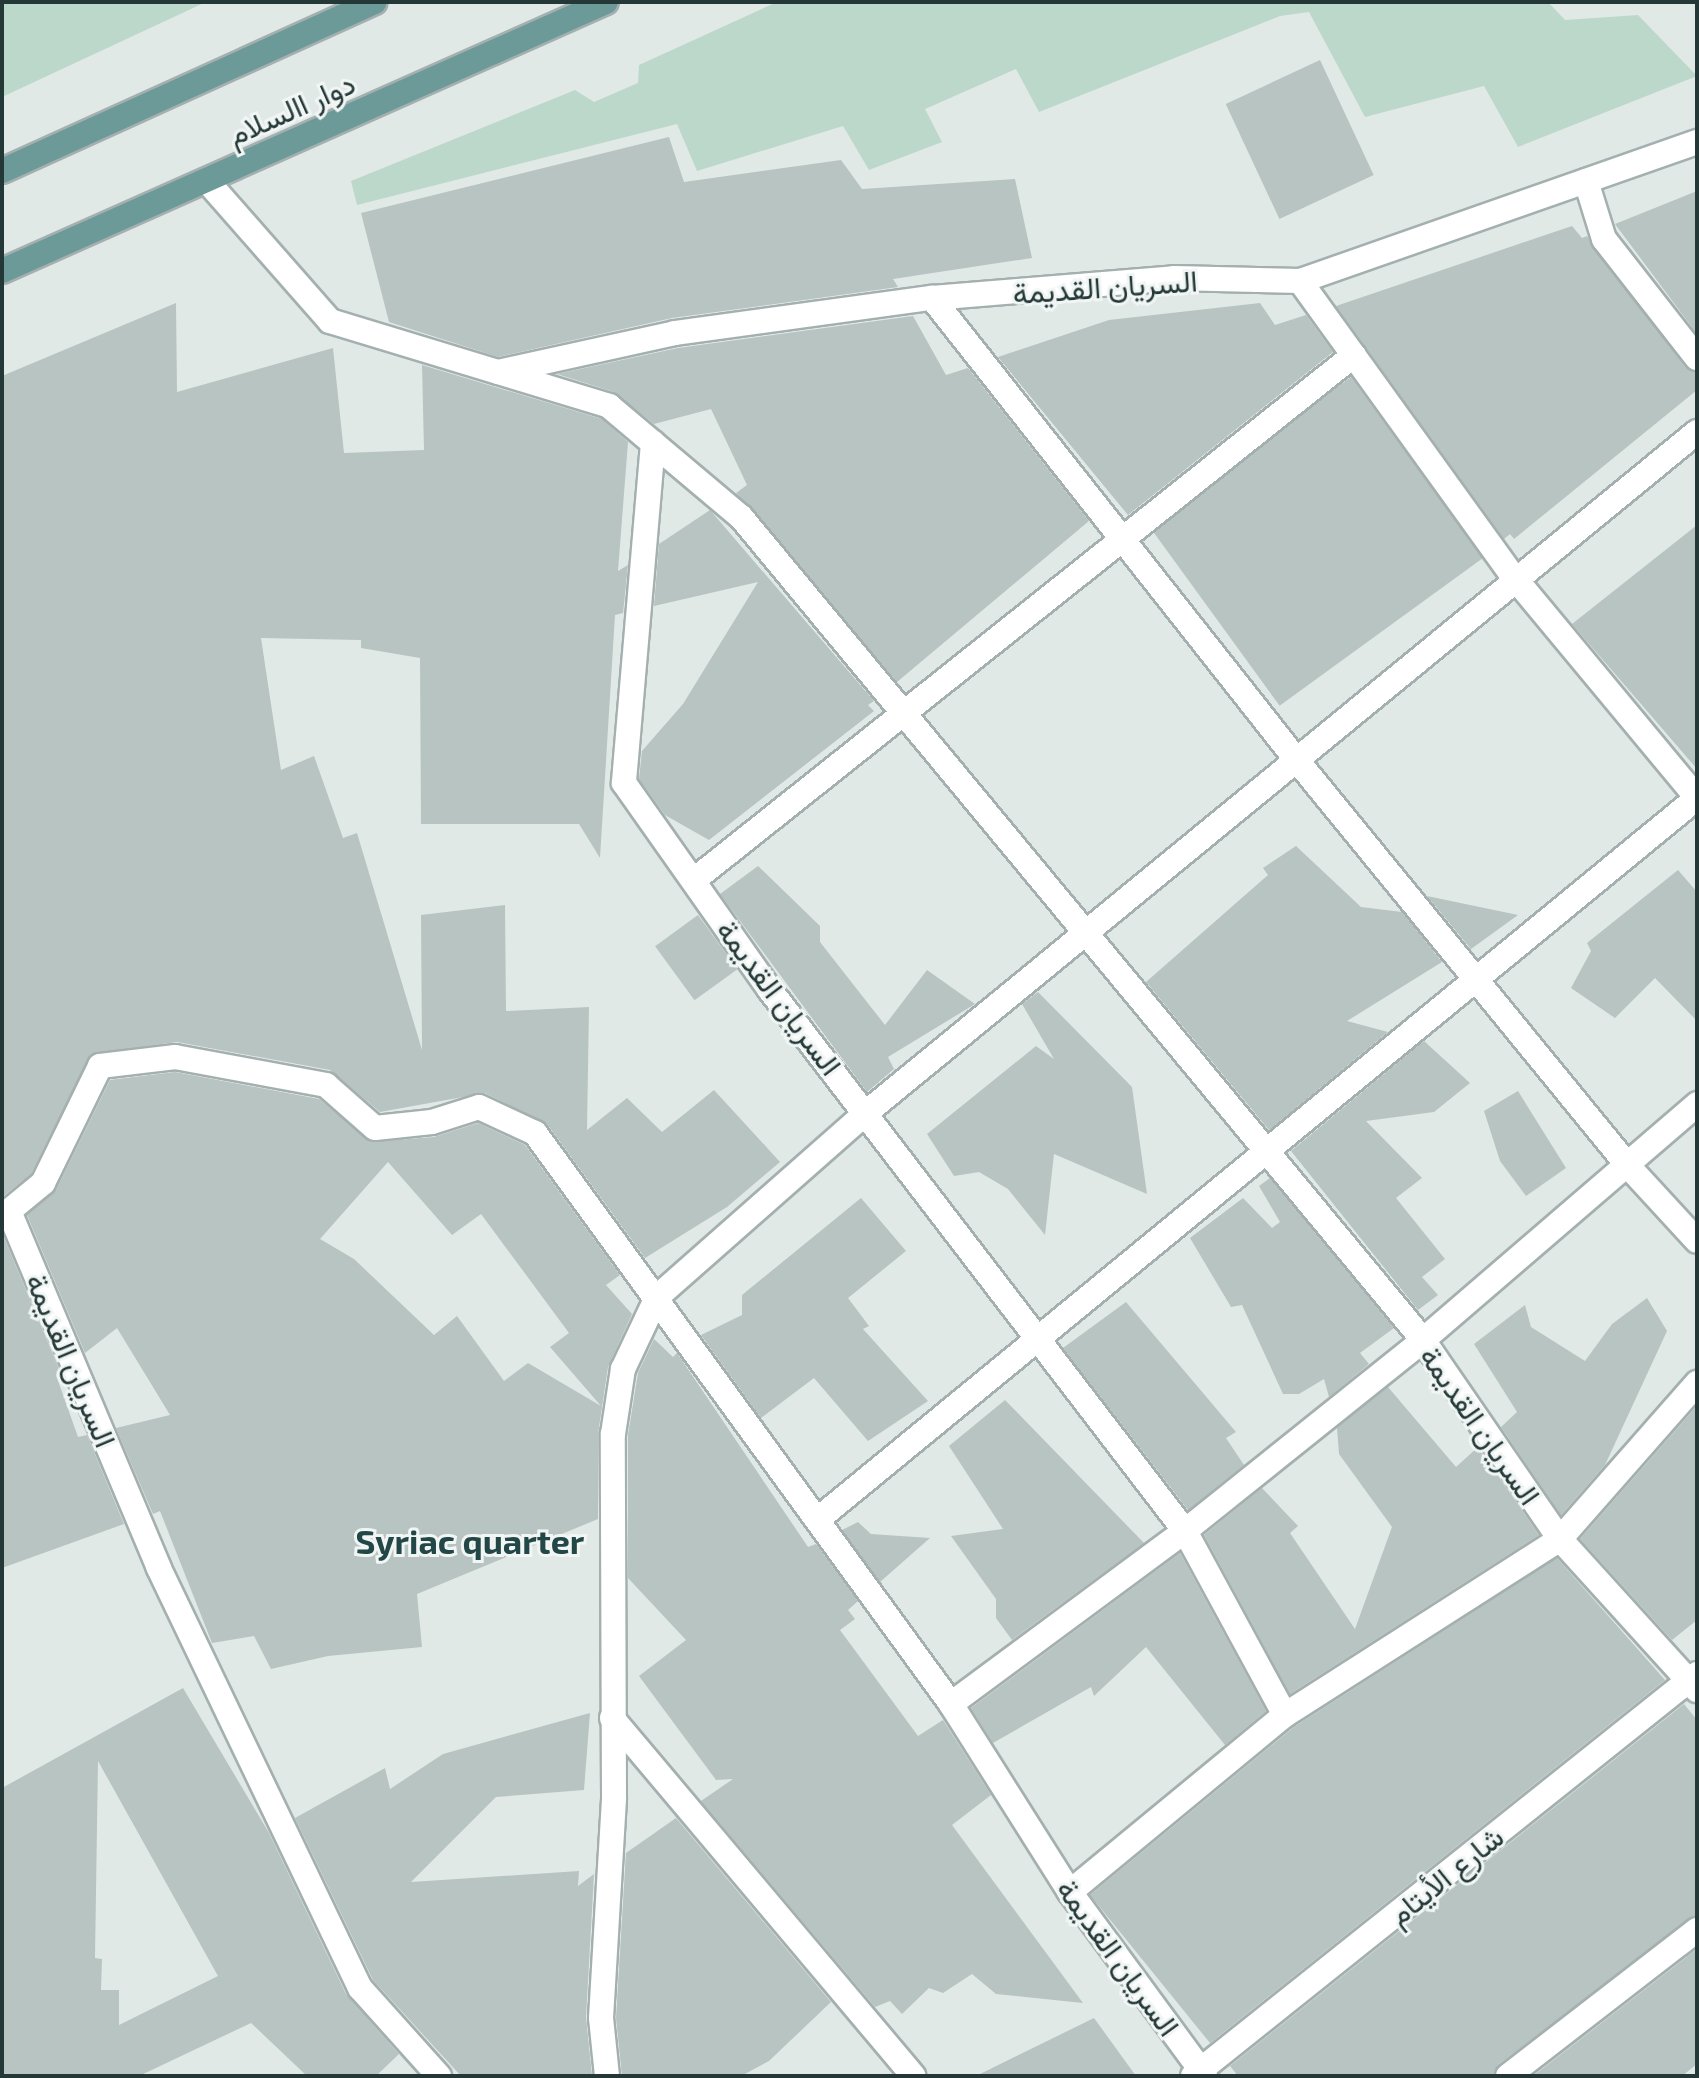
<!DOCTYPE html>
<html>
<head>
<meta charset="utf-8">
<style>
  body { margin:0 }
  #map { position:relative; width:1699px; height:2078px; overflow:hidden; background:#e1e9e7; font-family:"Exo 2",Vazirmatn,sans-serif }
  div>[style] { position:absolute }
  .green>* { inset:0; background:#bcd8ca }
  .building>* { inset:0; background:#b7c4c1; transform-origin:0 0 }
  .roads { filter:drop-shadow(2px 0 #a4b0af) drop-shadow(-2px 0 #a4b0af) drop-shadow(0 2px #a4b0af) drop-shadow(0 -2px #a4b0af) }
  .minor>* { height:24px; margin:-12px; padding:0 12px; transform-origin:12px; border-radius:12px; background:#fff }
  .major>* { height:24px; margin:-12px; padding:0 12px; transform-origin:12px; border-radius:12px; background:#6b9a98 }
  span { translate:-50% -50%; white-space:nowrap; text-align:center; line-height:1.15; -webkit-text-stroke:6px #f1f6f5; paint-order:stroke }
  .street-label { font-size:30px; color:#233837 }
  .quarter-label { font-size:34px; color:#224746; font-weight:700 }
  .frame { position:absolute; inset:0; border:4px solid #233837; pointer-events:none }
</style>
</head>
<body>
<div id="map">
  <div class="green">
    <div style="clip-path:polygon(2px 2px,206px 2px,2px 97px)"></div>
    <div style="clip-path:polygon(777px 2px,1548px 2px,1565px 20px,1638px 15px,1697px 76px,1518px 147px,1484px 86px,1365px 117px,1309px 12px,1280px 16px,1039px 112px,1016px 69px,925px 109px,942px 142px,869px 170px,843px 126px,697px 171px,677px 124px,357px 205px,351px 181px,575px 90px,594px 102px,638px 83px,639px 65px)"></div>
  </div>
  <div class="building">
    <div style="left:1320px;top:60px;width:127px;height:104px;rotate:65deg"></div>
    <div style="clip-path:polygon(669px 137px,684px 182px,841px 160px,862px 189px,1015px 179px,1032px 258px,893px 279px,898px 287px,672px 318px,498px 357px,389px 322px,361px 213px)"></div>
    <div style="clip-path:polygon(1697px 191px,1697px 334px,1615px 224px)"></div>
    <div style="clip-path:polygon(1572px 226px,1582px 238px,1587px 236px,1685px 367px,1697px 373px,1697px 390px,1514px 539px,1510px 534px,1504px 539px,1336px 306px)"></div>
    <div style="clip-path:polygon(176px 303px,177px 392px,333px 348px,344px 453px,424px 450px,422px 365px,602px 419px,628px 442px,618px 571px,628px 565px,623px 613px,615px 615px,600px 858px,579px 824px,421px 824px,420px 658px,361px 648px,361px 640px,261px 638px,281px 770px,314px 756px,343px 838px,357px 833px,422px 1050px,421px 915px,505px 905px,506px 1011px,589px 1007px,587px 1130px,627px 1098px,662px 1132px,714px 1090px,780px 1162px,727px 1207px,645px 1258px,547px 1124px,485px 1093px,380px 1112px,330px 1070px,177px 1042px,91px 1054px,31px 1174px,2px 1197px,2px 376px)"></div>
    <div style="clip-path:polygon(1260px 303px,1275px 325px,1306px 315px,1333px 352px,1128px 515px,998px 357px,1109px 320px)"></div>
    <div style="clip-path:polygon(913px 316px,946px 375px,968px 368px,1089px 521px,897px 682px,736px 493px,747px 485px,711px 409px,654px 424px,614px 392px,557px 374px,678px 348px)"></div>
    <div style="left:1351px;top:377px;width:224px;height:251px;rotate:54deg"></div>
    <div style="clip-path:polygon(710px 510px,874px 701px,868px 705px,874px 711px,709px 840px,665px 815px,639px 779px,642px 751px,683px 704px,758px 582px,654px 606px,659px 544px)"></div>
    <div style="clip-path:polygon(1697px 525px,1697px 769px,1572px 624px)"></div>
    <div style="clip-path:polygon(1296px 846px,1361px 907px,1402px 912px,1442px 962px,1347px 1021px,1388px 1032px,1269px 1130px,1146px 982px,1268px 875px,1263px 868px)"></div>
    <div style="clip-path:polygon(758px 866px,820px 926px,820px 942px,885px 1025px,927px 970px,975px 1004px,888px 1057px,894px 1069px,867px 1092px,720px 894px)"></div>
    <div style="clip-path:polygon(1678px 870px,1697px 892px,1697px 1021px,1655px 978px,1615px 1018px,1571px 988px,1591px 951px,1587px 943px)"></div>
    <div style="clip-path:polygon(1427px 896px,1518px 915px,1471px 949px)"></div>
    <div style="left:698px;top:915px;width:67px;height:53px;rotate:54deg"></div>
    <div style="clip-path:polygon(1038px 992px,1132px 1087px,1147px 1194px,1054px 1154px,1045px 1235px,1008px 1189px,979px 1172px,954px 1176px,927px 1134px,1036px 1046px,1054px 1059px,1022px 1004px)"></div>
    <div style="clip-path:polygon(1424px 1041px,1470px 1083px,1434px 1112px,1366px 1121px,1422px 1178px,1396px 1198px,1445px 1259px,1422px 1277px,1438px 1295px,1418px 1310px,1291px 1151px)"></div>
    <div style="clip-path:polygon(evenodd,175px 1072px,319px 1099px,371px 1142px,434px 1137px,478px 1123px,525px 1145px,620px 1275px,606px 1285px,632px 1314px,608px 1367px,598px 1434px,598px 1519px,417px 1594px,422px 1647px,328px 1656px,271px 1669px,254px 1636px,212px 1643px,160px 1511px,153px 1514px,116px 1428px,170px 1415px,117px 1328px,85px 1353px,27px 1215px,56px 1190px,110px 1080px,175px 1072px,388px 1162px,452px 1235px,481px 1214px,569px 1333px,550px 1347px,601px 1406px,528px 1363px,504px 1381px,457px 1316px,434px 1335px,354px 1259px,320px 1239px,388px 1162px)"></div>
    <div style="clip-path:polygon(1518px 1091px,1566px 1168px,1526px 1196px,1500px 1161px,1484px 1111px)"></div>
    <div style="clip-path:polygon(1270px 1178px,1394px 1328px,1360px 1353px,1369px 1364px,1329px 1397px,1324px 1379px,1299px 1394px,1283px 1394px,1242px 1305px,1231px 1307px,1190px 1238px,1243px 1198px,1272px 1228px,1280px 1222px,1259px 1186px)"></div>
    <div style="clip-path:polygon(861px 1198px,906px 1251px,848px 1298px,869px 1326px,863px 1329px,928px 1401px,868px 1441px,814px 1378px,761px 1418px,701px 1335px,742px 1315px,742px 1295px)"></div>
    <div style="clip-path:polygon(2px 1233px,60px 1371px,56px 1375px,78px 1437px,87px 1435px,124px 1524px,2px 1568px)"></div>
    <div style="clip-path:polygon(1647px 1298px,1667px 1331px,1605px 1465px,1561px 1515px,1501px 1427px,1517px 1412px,1474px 1344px,1525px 1305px,1531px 1327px,1585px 1361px,1612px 1324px)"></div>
    <div style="clip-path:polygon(1126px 1302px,1236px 1432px,1226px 1438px,1244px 1465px,1188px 1510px,1063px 1348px)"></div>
    <div style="clip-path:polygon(654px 1339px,673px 1357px,677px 1353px,808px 1547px,816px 1544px,858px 1601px,848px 1610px,855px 1619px,840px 1630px,918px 1736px,943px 1720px,991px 1795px,952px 1825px,1083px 2003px,996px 1994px,972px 1974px,943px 1993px,929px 1988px,902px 2014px,890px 2001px,875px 2007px,701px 1801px,733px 1779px,716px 1780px,639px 1676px,686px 1640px,628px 1578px,628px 1435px,638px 1373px)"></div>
    <div style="clip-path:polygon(1388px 1387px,1456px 1467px,1478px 1447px,1539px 1535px,1290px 1694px,1204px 1535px,1262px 1488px,1298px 1526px,1290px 1533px,1355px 1629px,1392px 1527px,1339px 1454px,1337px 1428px)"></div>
    <div style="clip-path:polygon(1005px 1400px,1144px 1543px,1012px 1640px,996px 1618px,996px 1599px,951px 1536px,1003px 1529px,949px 1446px)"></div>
    <div style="clip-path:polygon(1697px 1406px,1697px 1620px,1672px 1640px,1580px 1539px)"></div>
    <div style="clip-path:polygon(858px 1522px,871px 1534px,930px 1538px,880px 1582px,842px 1530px)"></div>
    <div style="clip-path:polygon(1180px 1553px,1266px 1711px,1225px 1745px,1146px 1647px,1094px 1696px,1091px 1687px,993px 1743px,971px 1708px)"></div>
    <div style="clip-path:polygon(1557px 1558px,1665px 1680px,1210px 2043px,1090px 1895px,1294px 1727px)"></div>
    <div style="clip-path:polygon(evenodd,183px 1688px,269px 1833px,346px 1994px,399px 2054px,376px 2076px,307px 2076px,251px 2023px,139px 2076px,2px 2076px,2px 1788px,183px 1688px,98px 1761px,218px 1976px,119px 2025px,119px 1990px,101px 1990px,102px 1959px,95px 1958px,98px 1761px)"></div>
    <div style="clip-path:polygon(1684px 1704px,1697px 1720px,1697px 1915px,1499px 2064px,1493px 2076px,1238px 2076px,1230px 2066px)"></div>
    <div style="clip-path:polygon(590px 1713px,584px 1790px,496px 1797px,411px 1882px,579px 1871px,578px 1886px,594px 1874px,586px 2017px,592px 2076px,461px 2076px,373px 1980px,295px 1818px,385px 1768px,390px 1789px,443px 1754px)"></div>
    <div style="clip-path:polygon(676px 1818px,831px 2002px,769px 2061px,741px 2076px,622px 2076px,616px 2018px,626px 1853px)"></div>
    <div style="clip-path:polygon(1697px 1949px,1697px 2064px,1682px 2076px,1533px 2076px)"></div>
    <div style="clip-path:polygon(1094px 2018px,1136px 2076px,976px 2076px)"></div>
  </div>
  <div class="roads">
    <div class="minor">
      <div style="left:207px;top:181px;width:186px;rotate:48.7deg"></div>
      <div style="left:330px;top:321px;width:292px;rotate:16.9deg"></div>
      <div style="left:609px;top:406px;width:172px;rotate:40.1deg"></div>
      <div style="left:741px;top:517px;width:1069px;rotate:50.35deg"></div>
      <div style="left:1423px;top:1340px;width:242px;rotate:55.5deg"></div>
      <div style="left:1560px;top:1539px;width:204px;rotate:47.8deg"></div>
      <div style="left:1586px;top:181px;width:61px;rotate:72.8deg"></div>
      <div style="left:1604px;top:239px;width:151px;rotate:52deg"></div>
      <div style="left:1300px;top:281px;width:364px;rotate:54.2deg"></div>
      <div style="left:1513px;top:576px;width:288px;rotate:50.3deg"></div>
      <div style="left:932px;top:298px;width:586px;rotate:51.72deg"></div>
      <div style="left:1295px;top:758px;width:528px;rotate:50.76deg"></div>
      <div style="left:1629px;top:1167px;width:100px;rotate:47.4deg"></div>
      <div style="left:498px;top:372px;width:181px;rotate:-12.4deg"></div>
      <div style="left:675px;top:333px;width:259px;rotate:-7.8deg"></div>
      <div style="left:932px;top:298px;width:243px;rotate:-4.7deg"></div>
      <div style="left:1174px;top:278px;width:126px;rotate:1.4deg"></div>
      <div style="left:1300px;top:281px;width:421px;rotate:-19.3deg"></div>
      <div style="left:653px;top:443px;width:341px;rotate:94.9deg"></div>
      <div style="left:624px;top:783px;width:253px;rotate:54.8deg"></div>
      <div style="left:770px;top:990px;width:682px;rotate:52.51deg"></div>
      <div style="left:1185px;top:1531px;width:209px;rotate:61.5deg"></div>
      <div style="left:694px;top:880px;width:843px;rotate:-38.5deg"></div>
      <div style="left:817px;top:1520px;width:1138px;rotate:-39.37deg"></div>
      <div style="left:951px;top:1704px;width:291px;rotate:-36.5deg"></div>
      <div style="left:1185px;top:1531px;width:305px;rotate:-38.7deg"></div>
      <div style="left:1423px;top:1340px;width:362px;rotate:-40.7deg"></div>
      <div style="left:612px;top:1718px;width:468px;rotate:49.9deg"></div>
      <div style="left:1070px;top:1892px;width:278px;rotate:-39.5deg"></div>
      <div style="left:1285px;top:1715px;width:326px;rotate:-32.6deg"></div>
      <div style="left:1560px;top:1539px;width:208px;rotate:-48.7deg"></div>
      <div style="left:439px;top:2076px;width:118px;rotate:-131.9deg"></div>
      <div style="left:360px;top:1988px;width:466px;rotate:-115.6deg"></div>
      <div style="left:159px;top:1568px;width:387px;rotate:-112.8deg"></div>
      <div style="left:9px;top:1211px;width:44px;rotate:-39.5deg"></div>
      <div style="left:43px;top:1183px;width:130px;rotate:-64deg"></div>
      <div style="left:100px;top:1066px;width:76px;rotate:-6.8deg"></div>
      <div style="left:175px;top:1057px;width:154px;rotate:10.5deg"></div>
      <div style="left:326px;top:1085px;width:65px;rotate:41.3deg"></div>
      <div style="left:375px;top:1128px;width:57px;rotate:-6deg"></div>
      <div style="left:432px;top:1122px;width:49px;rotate:-17.7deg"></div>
      <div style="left:479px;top:1107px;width:62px;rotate:24.9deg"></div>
      <div style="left:535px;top:1133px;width:706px;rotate:53.92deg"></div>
      <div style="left:951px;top:1704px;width:222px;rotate:57.7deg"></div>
      <div style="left:1070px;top:1892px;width:228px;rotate:53.7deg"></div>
      <div style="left:607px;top:2076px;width:58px;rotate:-95.9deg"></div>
      <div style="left:601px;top:2018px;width:221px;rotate:-86.6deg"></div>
      <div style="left:614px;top:1797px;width:363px;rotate:-90.2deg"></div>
      <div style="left:613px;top:1434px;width:66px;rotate:-81.3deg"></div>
      <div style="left:623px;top:1369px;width:80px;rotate:-64.7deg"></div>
      <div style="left:657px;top:1297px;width:280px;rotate:-41.4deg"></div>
      <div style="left:867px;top:1112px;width:1073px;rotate:-39.33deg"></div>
      <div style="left:1193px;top:2076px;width:645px;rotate:-38.58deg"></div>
      <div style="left:1508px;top:2076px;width:239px;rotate:-37.7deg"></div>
    </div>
    <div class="major">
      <div style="left:2px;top:171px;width:409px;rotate:-24.4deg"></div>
      <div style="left:2px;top:271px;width:661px;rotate:-24.01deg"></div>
    </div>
  </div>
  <div class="street-label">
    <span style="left:291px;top:108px;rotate:-24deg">دوار االسلام</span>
    <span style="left:1105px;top:286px;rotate:-4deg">السريان القديمة</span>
    <span style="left:780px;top:997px;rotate:53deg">السريان القديمة</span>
    <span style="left:72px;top:1360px;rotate:67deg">السريان القديمة</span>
    <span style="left:1481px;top:1425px;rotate:55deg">السريان القديمة</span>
    <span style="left:1445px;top:1875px;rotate:-39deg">شارع الأيتام</span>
    <span style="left:1119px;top:1957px;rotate:54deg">السريان القديمة</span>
  </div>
  <div class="quarter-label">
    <span style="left:470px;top:1541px">Syriac quarter</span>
  </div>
  <div class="frame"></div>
</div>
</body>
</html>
